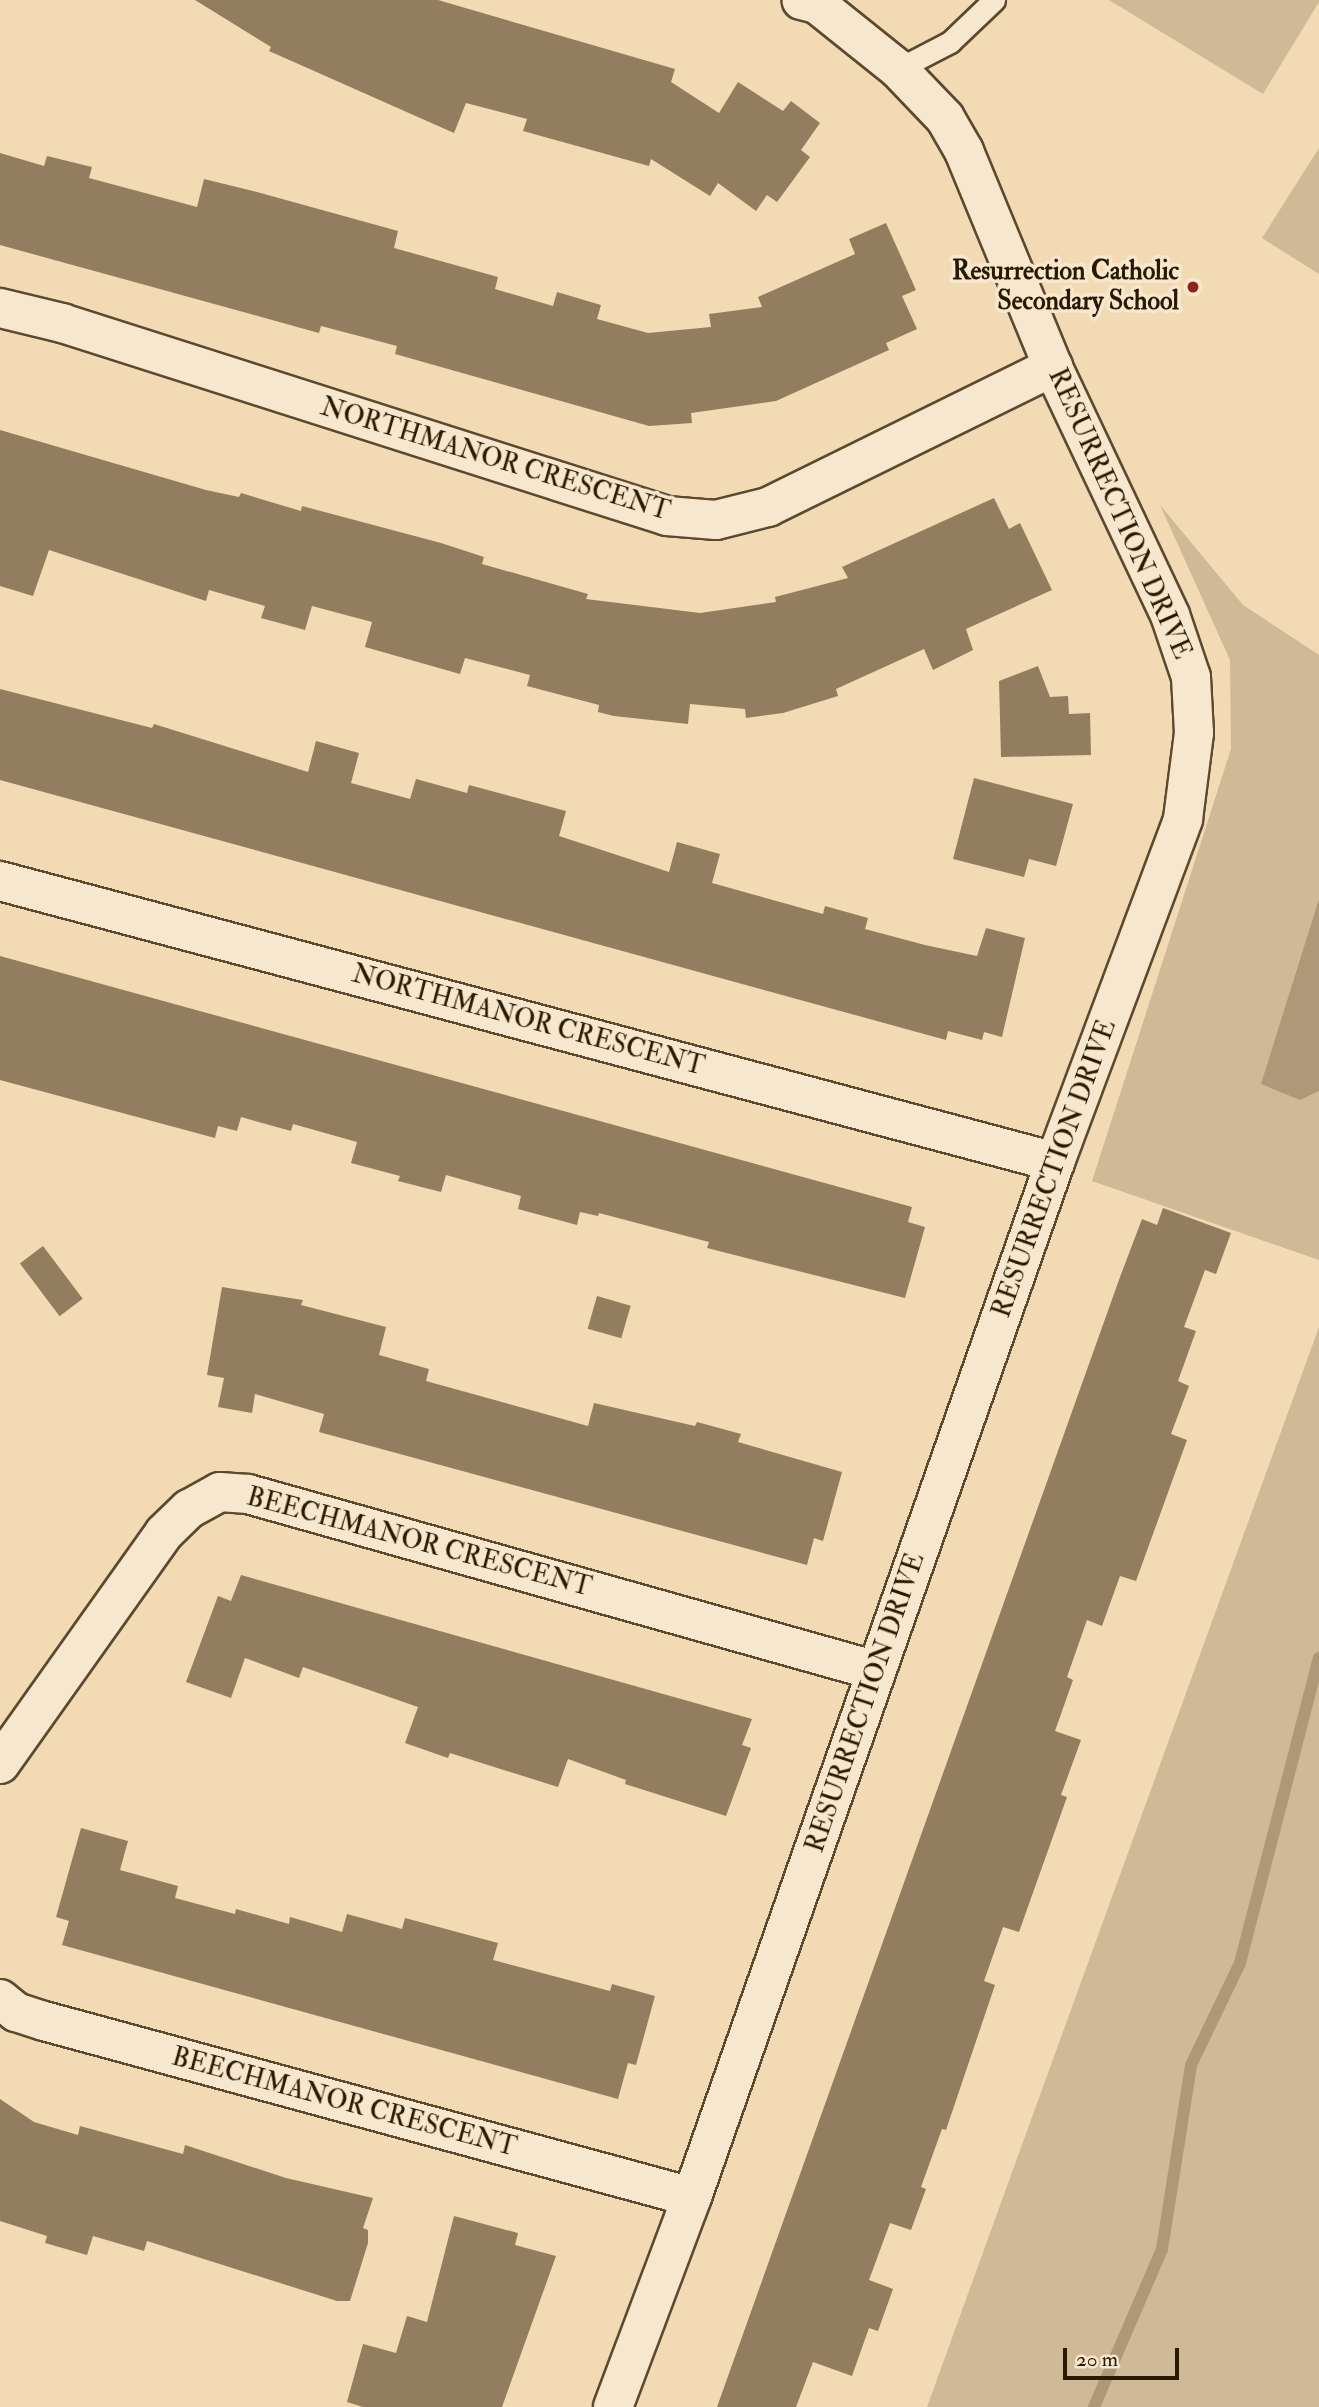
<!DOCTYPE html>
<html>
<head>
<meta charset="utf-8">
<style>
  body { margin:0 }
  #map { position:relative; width:1319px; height:2407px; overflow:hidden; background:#f2dab5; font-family:"IM FELL Double Pica",serif }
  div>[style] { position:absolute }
  .green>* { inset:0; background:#d0b996 }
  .water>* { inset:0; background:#ae9878 }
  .stream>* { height:12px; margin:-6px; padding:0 6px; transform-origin:6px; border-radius:6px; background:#ae9878 }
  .building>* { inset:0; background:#927d5f; transform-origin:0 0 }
  .roads { filter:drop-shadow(2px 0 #5c492e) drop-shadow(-2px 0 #5c492e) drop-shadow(0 2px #5c492e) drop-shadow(0 -2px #5c492e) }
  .lane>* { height:21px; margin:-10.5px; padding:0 10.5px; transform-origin:10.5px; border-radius:10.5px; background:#f7e7cf }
  .street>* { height:38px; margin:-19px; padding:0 19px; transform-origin:19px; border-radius:19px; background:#f7e7cf }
  .dots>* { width:19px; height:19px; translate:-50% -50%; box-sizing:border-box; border:4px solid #f7e7cf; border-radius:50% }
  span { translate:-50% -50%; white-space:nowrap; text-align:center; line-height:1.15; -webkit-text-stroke:7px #f7e7cf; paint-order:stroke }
  .poi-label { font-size:26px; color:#2a1901; font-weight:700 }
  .right { translate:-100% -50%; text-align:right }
  .street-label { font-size:26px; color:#2a1901 }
  .scale { position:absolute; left:1063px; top:2348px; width:116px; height:32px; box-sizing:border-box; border:4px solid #2a1901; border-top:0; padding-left:9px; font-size:21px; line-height:24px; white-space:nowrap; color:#2a1901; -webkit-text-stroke:5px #f7e7cf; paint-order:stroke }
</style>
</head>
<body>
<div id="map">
  <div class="green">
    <div style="clip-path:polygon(1109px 0,1319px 0,1319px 2px,1263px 94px)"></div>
    <div style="clip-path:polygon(1319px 148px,1319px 274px,1262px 238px)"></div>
    <div style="clip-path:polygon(1160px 505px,1243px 605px,1319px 655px,1319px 1260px,1092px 1181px,1231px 749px,1230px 660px)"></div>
    <div style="clip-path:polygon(1319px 1327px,1319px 2407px,927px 2407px,1052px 2062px)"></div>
  </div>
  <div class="water">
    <div style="clip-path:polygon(1319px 899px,1319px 1091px,1300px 1100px,1261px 1084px)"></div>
  </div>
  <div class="stream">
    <div style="left:1094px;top:2407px;width:172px;rotate:-66.7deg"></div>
    <div style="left:1162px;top:2249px;width:186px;rotate:-81deg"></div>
    <div style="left:1191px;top:2065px;width:113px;rotate:-64.3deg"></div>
    <div style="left:1240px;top:1963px;width:315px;rotate:-75.5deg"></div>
  </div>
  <div class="building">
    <div style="clip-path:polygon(195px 0,438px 0,675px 69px,671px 82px,719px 113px,738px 82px,783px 111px,791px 101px,820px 123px,801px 150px,810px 157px,777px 202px,767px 195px,756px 211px,718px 183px,710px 196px,651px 159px,649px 166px,523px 131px,527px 119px,466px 103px,454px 133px,269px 51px,271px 47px)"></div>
    <div style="clip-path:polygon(0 153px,44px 166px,47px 156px,92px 167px,89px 178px,197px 207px,204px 179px,257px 192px,398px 231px,394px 248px,498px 277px,495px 289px,553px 306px,557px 292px,601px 305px,597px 319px,648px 333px,711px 327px,709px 314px,762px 307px,758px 297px,855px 254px,849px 239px,886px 223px,916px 290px,902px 296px,917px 329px,886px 343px,889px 350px,776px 401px,691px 413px,692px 423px,649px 426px,395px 354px,397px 346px,321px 326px,319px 333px,0 245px)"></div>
    <div style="clip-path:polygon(0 430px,206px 490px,239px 497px,241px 493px,301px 511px,302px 506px,441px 543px,484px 557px,482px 564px,588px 594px,586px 599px,700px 613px,776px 602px,775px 597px,848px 578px,842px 567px,994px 498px,1009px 529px,1020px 523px,1052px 590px,966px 629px,973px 650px,933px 670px,924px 649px,836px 689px,838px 696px,783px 713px,746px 718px,745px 709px,690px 704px,688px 724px,614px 716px,598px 712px,599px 705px,527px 686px,530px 675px,465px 658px,460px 674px,365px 647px,372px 622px,312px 606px,305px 630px,261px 618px,265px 606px,209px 590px,206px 601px,49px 550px,33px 596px,0 586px)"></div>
    <div style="clip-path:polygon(1038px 666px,1050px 697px,1068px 696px,1069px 714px,1090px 713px,1091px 755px,1001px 757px,999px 681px)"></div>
    <div style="clip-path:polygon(0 689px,152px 728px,154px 724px,308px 772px,316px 741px,359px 753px,351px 783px,410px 799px,416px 779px,467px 793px,469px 785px,566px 811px,559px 836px,669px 872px,677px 842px,720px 854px,712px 883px,823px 914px,825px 906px,868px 918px,865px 929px,925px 945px,977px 956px,986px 928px,1025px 938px,1002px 1037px,984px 1032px,982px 1040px,948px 1031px,946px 1040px,0 780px)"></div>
    <div style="clip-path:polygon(974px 778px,1073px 804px,1056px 866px,1029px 859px,1024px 877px,953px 859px)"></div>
    <div style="clip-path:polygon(0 956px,912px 1207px,908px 1222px,925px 1227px,905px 1298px,707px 1248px,709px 1242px,599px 1213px,598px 1216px,580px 1212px,577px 1225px,518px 1209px,521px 1196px,446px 1175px,441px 1192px,398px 1181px,400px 1176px,351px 1163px,357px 1142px,293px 1124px,291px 1131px,241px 1117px,237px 1131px,218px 1126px,215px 1138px,0 1080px)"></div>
    <div style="clip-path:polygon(1163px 1208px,1231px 1233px,1216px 1274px,1205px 1270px,1184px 1327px,1196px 1331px,1178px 1381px,1189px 1386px,1171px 1434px,1187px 1440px,1136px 1581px,1120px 1576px,1102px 1626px,1087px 1620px,1067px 1677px,1073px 1680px,1055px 1731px,1081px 1740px,1061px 1795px,1067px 1797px,1019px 1932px,1003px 1927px,984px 1981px,995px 1985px,946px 2130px,942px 2129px,921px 2187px,926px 2189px,911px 2230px,890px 2223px,869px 2280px,893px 2289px,878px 2331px,869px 2328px,852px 2376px,813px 2362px,796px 2407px,717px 2407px,1120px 1277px,1142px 1219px,1157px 1225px)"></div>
    <div style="left:43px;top:1246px;width:66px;height:29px;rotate:53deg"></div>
    <div style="clip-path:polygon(222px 1287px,303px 1300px,301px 1305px,386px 1327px,379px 1355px,429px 1369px,426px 1381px,588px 1426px,594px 1403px,695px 1426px,697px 1422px,741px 1434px,738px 1442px,842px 1472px,823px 1541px,814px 1538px,807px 1565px,319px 1432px,324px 1414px,255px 1394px,252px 1413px,218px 1407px,224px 1378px,207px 1375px)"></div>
    <div style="left:597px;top:1296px;width:35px;height:34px;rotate:16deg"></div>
    <div style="clip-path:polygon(241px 1575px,752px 1719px,742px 1745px,751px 1748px,726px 1816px,625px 1784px,626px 1780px,568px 1759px,558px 1787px,450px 1753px,448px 1758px,405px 1743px,418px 1707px,303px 1667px,299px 1678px,245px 1658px,231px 1698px,186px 1682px,218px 1596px,231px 1601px)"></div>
    <div style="clip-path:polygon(81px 1828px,128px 1841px,120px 1870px,178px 1886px,175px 1898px,235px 1914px,236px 1909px,289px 1924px,290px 1917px,342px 1932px,347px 1914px,402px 1929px,405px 1918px,498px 1943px,493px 1960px,610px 1991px,612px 1984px,655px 1996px,636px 2065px,628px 2063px,618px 2099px,62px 1945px,69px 1921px,56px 1917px)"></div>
    <div style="clip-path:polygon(0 2099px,34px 2122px,78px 2135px,80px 2126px,183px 2154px,185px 2145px,286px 2178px,373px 2198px,363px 2228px,368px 2230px,368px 2243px,350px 2301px,337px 2301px,147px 2241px,144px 2251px,93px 2236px,87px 2255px,45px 2243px,47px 2236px,0 2221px)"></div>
    <div style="clip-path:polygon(454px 2216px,518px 2233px,515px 2245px,556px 2256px,502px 2407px,363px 2407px,347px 2402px,363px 2344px,396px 2353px,407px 2316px,427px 2322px)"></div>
  </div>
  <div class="roads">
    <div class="lane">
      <div style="left:898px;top:69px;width:59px;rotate:-27.4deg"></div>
      <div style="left:950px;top:42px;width:61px;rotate:-43.7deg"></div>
    </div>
    <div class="street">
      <div style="left:0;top:308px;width:64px;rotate:13.6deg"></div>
      <div style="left:62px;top:323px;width:635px;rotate:17.69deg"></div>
      <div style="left:667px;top:516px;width:49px;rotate:4.7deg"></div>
      <div style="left:716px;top:520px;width:54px;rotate:-14deg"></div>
      <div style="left:768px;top:507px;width:318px;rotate:-26.2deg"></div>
      <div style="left:0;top:881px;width:1092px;rotate:14.91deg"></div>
      <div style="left:0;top:1764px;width:283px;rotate:-54.6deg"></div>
      <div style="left:164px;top:1533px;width:35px;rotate:-44deg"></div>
      <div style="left:189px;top:1509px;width:35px;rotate:-29deg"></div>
      <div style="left:220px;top:1492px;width:28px;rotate:4deg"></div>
      <div style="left:248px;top:1494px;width:653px;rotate:15.72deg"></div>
      <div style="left:0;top:1999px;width:21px;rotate:39deg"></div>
      <div style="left:16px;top:2012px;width:29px;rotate:18deg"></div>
      <div style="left:44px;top:2021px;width:671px;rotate:15.2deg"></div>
      <div style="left:613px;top:2407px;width:224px;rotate:-69.4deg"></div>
      <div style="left:692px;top:2197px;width:1097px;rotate:-70.67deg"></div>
      <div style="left:1055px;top:1162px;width:366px;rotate:-69.5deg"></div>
      <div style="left:1183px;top:819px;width:87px;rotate:-82.7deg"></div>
      <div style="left:1194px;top:733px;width:56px;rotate:-93.1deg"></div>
      <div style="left:1191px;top:677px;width:65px;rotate:-108.7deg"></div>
      <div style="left:1170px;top:615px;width:274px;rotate:-115.3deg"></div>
      <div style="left:1053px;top:367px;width:234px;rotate:-112.4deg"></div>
      <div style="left:964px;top:151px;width:38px;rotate:-120deg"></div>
      <div style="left:945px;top:118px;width:68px;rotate:-133.8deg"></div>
      <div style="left:898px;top:69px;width:104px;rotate:-141.3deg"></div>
      <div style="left:817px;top:4px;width:16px;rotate:-166deg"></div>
    </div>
  </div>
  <div class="dots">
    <div style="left:1193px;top:287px;background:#8f2418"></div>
  </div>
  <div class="poi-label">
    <span class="right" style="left:1179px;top:287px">Resurrection Catholic<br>Secondary School</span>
  </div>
  <div class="street-label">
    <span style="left:495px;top:460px;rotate:17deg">NORTHMANOR CRESCENT</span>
    <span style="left:1119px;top:514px;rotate:66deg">RESURRECTION DRIVE</span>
    <span style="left:528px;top:1021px;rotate:15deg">NORTHMANOR CRESCENT</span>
    <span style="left:1055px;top:1169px;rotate:-70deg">RESURRECTION DRIVE</span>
    <span style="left:419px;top:1543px;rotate:15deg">BEECHMANOR CRESCENT</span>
    <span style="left:866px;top:1703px;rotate:-71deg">RESURRECTION DRIVE</span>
    <span style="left:344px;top:2103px;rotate:15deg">BEECHMANOR CRESCENT</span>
  </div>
  <div class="scale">20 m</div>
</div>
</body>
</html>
